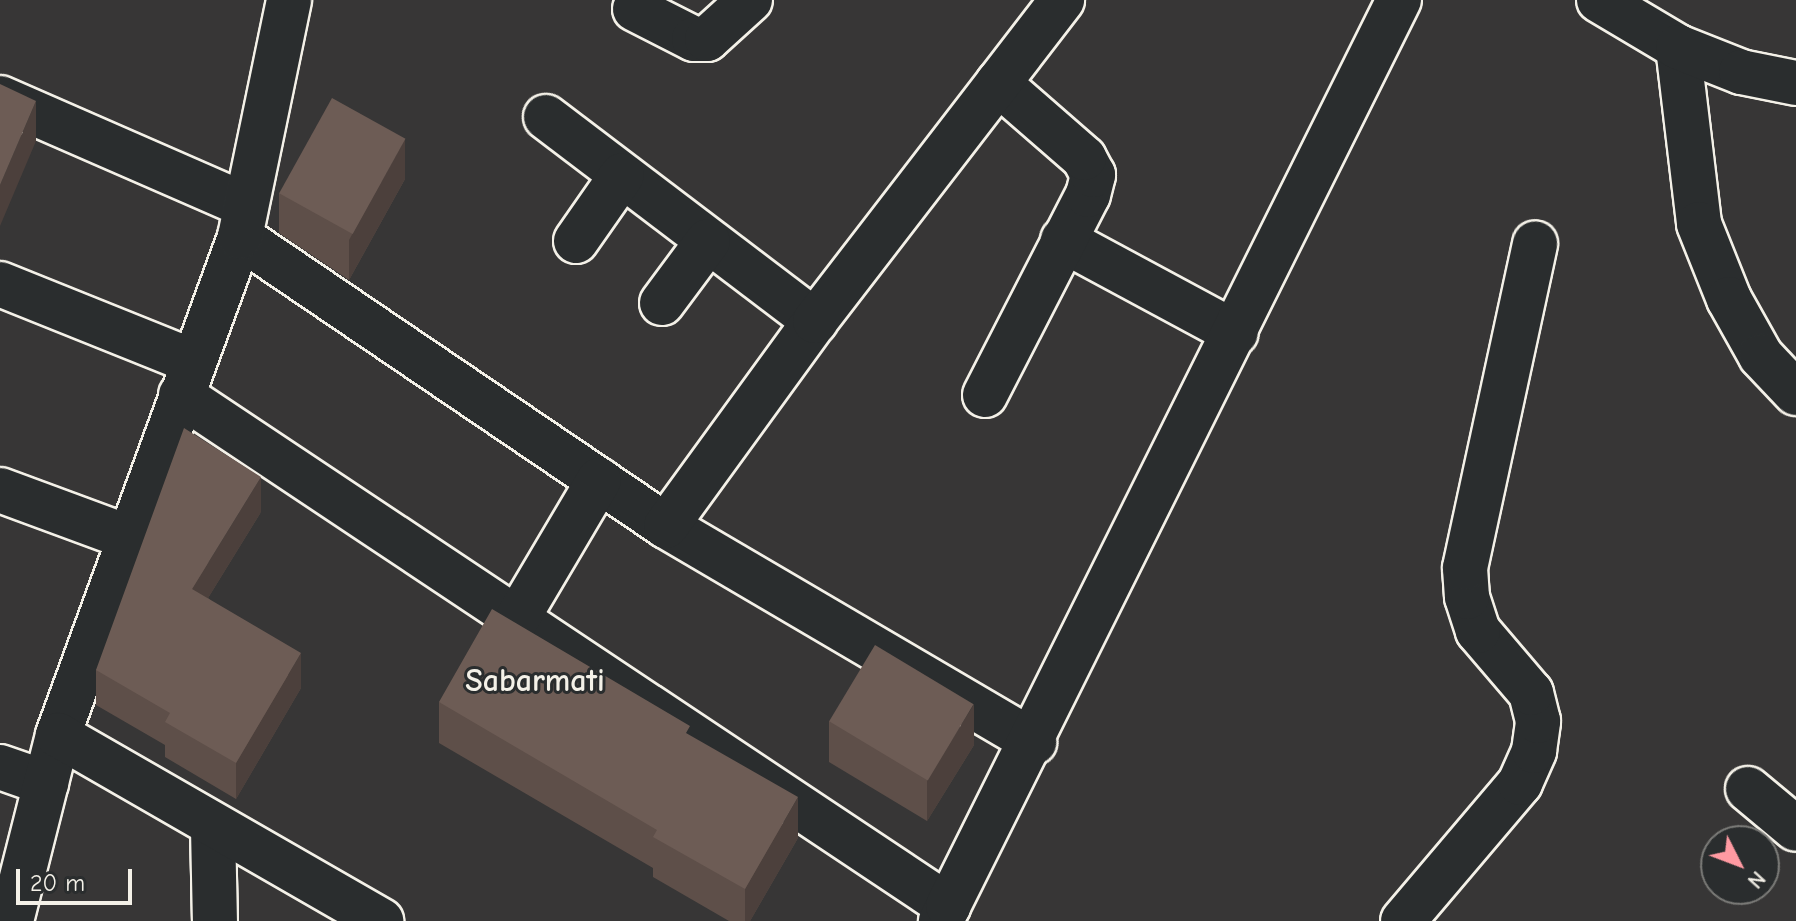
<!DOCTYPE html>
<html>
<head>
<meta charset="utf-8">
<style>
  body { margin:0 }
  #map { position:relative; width:1796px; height:921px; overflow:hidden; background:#373636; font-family:"Comic Neue",sans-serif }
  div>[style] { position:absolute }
  .roads { filter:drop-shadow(2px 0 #f4f1e8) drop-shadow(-2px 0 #f4f1e8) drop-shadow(0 2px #f4f1e8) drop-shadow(0 -2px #f4f1e8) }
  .street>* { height:44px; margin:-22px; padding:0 22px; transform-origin:22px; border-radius:22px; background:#2a2d2e }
  .secondary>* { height:44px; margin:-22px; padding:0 22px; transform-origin:22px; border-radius:22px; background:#2a2d2e }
  .wall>* { inset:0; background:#5e4f49 }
  .shaded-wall>* { inset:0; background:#4c403c }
  .building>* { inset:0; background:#6d5c55; transform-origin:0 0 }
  span { translate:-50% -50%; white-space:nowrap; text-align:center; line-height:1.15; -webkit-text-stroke:6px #2a2d2e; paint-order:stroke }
  .district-label { font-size:32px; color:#f4f1e8; font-weight:700 }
  .north { position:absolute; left:1700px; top:825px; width:80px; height:80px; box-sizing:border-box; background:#2a2d2e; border:2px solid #7b7b78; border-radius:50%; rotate:132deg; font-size:22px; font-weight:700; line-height:32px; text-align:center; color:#f4f1e8 }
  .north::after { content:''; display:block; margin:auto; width:28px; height:36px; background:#ff9aa2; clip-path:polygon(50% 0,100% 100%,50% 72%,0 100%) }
  .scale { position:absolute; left:16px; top:869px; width:116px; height:36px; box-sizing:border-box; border:4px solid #f4f1e8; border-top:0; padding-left:10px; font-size:24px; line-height:28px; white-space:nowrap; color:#f4f1e8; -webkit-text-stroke:6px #2a2d2e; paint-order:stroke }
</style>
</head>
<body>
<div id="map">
  <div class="roads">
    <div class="street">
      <div style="left:635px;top:9px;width:66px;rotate:27deg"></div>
      <div style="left:694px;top:39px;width:13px"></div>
      <div style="left:707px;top:39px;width:58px;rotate:-42.2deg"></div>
      <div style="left:1678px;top:47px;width:178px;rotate:83.2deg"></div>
      <div style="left:1699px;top:224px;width:81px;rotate:68.2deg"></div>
      <div style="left:1729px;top:299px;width:65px;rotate:60.7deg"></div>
      <div style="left:1761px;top:356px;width:51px;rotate:46.6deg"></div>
      <div style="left:0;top:98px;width:265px;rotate:23.6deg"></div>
      <div style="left:546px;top:117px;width:338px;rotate:37.2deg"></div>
      <div style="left:240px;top:237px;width:515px;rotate:34.15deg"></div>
      <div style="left:666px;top:526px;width:427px;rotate:30.4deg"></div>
      <div style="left:1063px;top:240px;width:196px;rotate:28.3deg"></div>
      <div style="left:576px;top:241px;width:80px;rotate:-55.1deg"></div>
      <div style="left:0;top:284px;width:207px;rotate:21.9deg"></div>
      <div style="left:662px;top:303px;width:77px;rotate:-53.4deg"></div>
      <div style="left:181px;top:395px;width:922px;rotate:33.67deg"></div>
      <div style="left:948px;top:906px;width:17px;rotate:115deg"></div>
      <div style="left:985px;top:395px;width:225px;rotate:-62.8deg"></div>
      <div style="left:1088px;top:195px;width:21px;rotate:-76deg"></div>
      <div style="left:1093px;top:175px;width:19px;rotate:-118deg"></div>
      <div style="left:1084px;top:158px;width:114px;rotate:-138.9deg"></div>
      <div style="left:0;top:490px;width:135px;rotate:20.3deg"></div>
      <div style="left:666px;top:526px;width:253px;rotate:-54deg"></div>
      <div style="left:815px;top:321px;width:405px;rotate:-52.4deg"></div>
      <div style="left:518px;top:617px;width:159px;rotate:-59.4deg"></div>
      <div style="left:58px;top:735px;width:530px;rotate:-69.92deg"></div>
      <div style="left:240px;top:237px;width:242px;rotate:-78.3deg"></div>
      <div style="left:0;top:767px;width:49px;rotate:19.2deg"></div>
      <div style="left:1748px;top:789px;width:62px;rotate:39.8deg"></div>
      <div style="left:213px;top:828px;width:93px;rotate:88.8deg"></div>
      <div style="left:948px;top:906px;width:1012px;rotate:-63.54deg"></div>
      <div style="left:11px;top:921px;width:192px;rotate:-75.8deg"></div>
      <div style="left:58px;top:735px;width:373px;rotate:29.9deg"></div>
      <div style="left:1403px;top:921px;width:181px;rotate:-49.7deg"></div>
      <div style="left:1520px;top:783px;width:35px;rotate:-66deg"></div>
      <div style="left:1534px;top:751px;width:30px;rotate:-82deg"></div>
      <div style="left:1538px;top:721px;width:29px;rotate:-104deg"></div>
      <div style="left:1531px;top:693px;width:82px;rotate:-130.5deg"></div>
      <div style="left:1478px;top:631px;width:36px;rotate:-108deg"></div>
      <div style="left:1467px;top:597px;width:29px;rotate:-94deg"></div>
      <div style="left:1465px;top:568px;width:332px;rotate:-77.8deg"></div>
    </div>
    <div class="secondary">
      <div style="left:1599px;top:0;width:92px;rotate:30.7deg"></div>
      <div style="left:1678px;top:47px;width:68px;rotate:21.6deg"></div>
      <div style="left:1741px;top:72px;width:56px;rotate:11.3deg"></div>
    </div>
  </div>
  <div class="wall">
    <div style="clip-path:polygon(405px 179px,349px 280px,279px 233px,279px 193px)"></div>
    <div style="clip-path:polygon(261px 512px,208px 598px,301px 688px,236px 799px,165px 757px,165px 745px,96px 705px,96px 670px)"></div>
    <div style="clip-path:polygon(439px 702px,690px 736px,798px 838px,750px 921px,729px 921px,653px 877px,653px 868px,439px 743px)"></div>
    <div style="clip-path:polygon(829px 721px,974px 745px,927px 821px,829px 762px)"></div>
  </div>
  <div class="shaded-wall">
    <div style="clip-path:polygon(36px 101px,36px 141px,0 226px,0 185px)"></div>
    <div style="clip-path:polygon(405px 139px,405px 179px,349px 280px,349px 240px)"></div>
    <div style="clip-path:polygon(261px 477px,261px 512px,192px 624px,192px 589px)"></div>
    <div style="clip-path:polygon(301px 653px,301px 688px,236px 799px,236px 763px)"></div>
    <div style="clip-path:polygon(974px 704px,974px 745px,927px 821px,927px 780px)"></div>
    <div style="clip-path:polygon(798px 797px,798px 838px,750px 921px,745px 921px,745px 889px)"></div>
  </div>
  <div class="building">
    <div style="clip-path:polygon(0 84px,36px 101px,0 185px)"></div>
    <div style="left:332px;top:98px;width:84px;height:109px;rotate:29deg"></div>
    <div style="clip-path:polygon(184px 428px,261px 477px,192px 589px,301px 653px,236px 763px,165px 722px,170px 713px,96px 670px)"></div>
    <div style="clip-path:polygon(492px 609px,690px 726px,686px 733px,798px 797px,745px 889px,653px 837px,657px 830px,439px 702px)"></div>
    <div style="left:875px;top:645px;width:115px;height:89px;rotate:31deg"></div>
  </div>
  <div class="district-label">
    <span style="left:535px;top:681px">Sabarmati</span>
  </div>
  <div class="north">N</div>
  <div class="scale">20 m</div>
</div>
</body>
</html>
